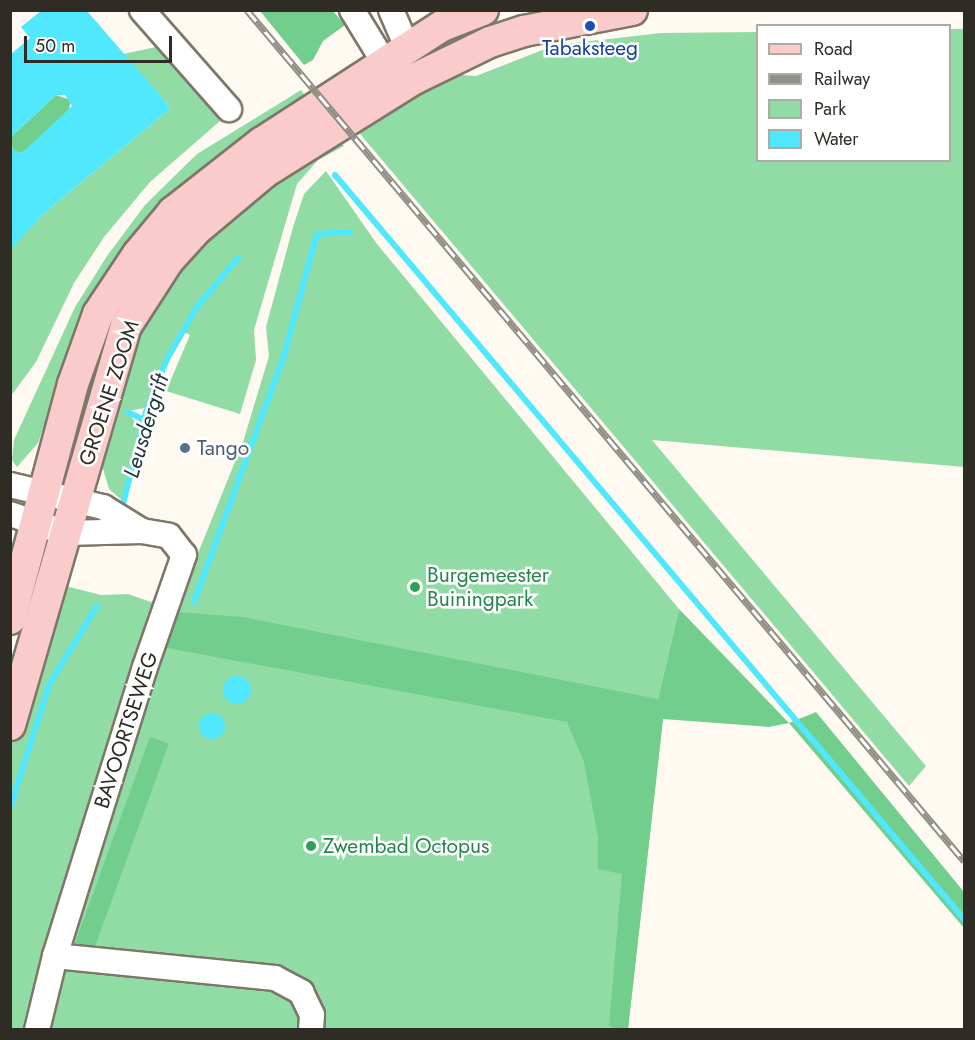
<!DOCTYPE html>
<html>
<head>
<meta charset="utf-8">
<style>
  body { margin:0 }
  #map { position:relative; width:975px; height:1040px; overflow:hidden; background:#fffaf1; font-family:Jost,sans-serif }
  div>[style] { position:absolute }
  .green>* { inset:0; background:#91dba5 }
  .forest>* { inset:0; background:#72ce8d; transform-origin:0 0 }
  .water>* { inset:0; background:#51e8fe }
  .round { border-radius:50% }
  .stream>* { height:6px; margin:-3px; padding:0 3px; transform-origin:3px; border-radius:3px; background:#51e8fe }
  .roads { filter:drop-shadow(2px 0 #7e7669) drop-shadow(-2px 0 #7e7669) drop-shadow(0 2px #7e7669) drop-shadow(0 -2px #7e7669) }
  .minor>* { height:24px; margin:-12px; padding:0 12px; transform-origin:12px; border-radius:12px; background:#fff }
  .major>* { height:30px; margin:-15px; padding:0 15px; transform-origin:15px; border-radius:15px; background:#facbcb }
  .rail>* { height:7px; margin-top:-3.5px; transform-origin:0; background:repeating-linear-gradient(90deg,#fff 0 14px,#928f87 0 28px); box-sizing:border-box; border-block:2px solid #928f87 }
  .dots>* { width:16px; height:16px; translate:-50% -50%; box-sizing:border-box; border:3px solid #fff; border-radius:50% }
  span { translate:-50% -50%; white-space:nowrap; text-align:center; line-height:1.15; -webkit-text-stroke:5px #fff; paint-order:stroke }
  .transit-label { font-size:21px; color:#164399 }
  .street-label { font-size:21px; color:#2f2c26 }
  .service-label { font-size:21px; color:#4e5e75 }
  .left { translate:0 -50%; text-align:left }
  .leisure-label { font-size:21px; color:#27864d }
  .water-label { font-size:22px; color:#20393d; font-style:italic }
  .frame { position:absolute; inset:0; border:12px solid #2f2c26; pointer-events:none }
  .legend { position:absolute; left:756px; top:24px; width:195px; height:138px; box-sizing:border-box; background:#fff; border:2px solid #acaba8; margin:0; padding:8px 10px; list-style:none; font-size:18px; color:#2f2c26 }
  .legend li { display:flex; align-items:center; gap:12px; height:30px }
  .legend b { width:30px; border:2px solid #acaba8 }
  .scale { position:absolute; left:24px; top:36px; width:148px; height:27px; box-sizing:border-box; border:3px solid #2f2c26; border-top:0; padding-left:8px; font-size:18px; line-height:21px; white-space:nowrap; color:#2f2c26; -webkit-text-stroke:4px #fff; paint-order:stroke }
</style>
</head>
<body>
<div id="map">
  <div class="green">
    <div style="clip-path:polygon(950px 29px,964px 29px,964px 467px,652px 440px,926px 766px,909px 786px,356px 129px,459px 65px,462px 75px,476px 76px,545px 49px,574px 43px,661px 33px,757px 32px,758px 160px,950px 160px)"></div>
    <div style="clip-path:polygon(161px 46px,220px 121px,150px 182px,104px 237px,74px 283px,36px 362px,11px 396px,10px 249px,43px 214px,171px 108px,123px 54px)"></div>
    <div style="clip-path:polygon(301px 90px,310px 103px,85px 311px,38px 443px,17px 467px,12px 460px,14px 440px,75px 307px,107px 256px,145px 205px,197px 154px)"></div>
    <div style="clip-path:polygon(341px 142px,344px 146px,318px 160px,297px 184px,254px 330px,256px 360px,240px 414px,166px 391px,190px 335px,180px 330px,145px 408px,127px 411px,139px 427px,124px 502px,109px 489px,99px 455px,139px 330px,192px 250px,259px 192px)"></div>
    <div style="clip-path:polygon(326px 171px,377px 244px,679px 609px,658px 699px,663px 719px,628px 1029px,11px 1030px,11px 743px,58px 584px,101px 595px,128px 594px,151px 602px,192px 568px,243px 442px,269px 356px,266px 327px,293px 227px,304px 194px)"></div>
  </div>
  <div class="forest">
    <div style="clip-path:polygon(260px 11px,333px 11px,345px 25px,323px 41px,313px 60px,304px 65px)"></div>
    <div style="clip-path:polygon(56px 95px,71px 100px,68px 113px,22px 153px,13px 153px,11px 137px)"></div>
    <div style="clip-path:polygon(679px 609px,789px 723px,816px 712px,964px 892px,964px 928px,789px 723px,769px 727px,663px 719px,628px 1029px,616px 1029px,609px 1026px,622px 874px,598px 869px,598px 837px,584px 762px,567px 722px,162px 647px,174px 612px,243px 617px,658px 699px)"></div>
    <div style="left:150px;top:737px;width:20px;height:220px;rotate:20deg"></div>
  </div>
  <div class="water">
    <div style="clip-path:polygon(41px 11px,87px 11px,171px 108px,43px 214px,11px 249px,11px 149px,22px 153px,72px 106px,65px 95px,56px 95px,11px 137px,11px 54px,30px 38px,21px 27px)"></div>
    <div class="round" style="left:223px;top:676px;width:28px;height:28px"></div>
    <div class="round" style="left:199px;top:713px;width:26px;height:26px"></div>
  </div>
  <div class="stream">
    <div style="left:335px;top:175px;width:974px;rotate:49.79deg"></div>
    <div style="left:128px;top:412px;width:18px;rotate:27deg"></div>
    <div style="left:122px;top:508px;width:99px;rotate:-76deg"></div>
    <div style="left:146px;top:412px;width:57px;rotate:-68.4deg"></div>
    <div style="left:167px;top:359px;width:60px;rotate:-60deg"></div>
    <div style="left:197px;top:307px;width:64px;rotate:-50.1deg"></div>
    <div style="left:194px;top:602px;width:259px;rotate:-69.9deg"></div>
    <div style="left:283px;top:359px;width:130px;rotate:-74.8deg"></div>
    <div style="left:317px;top:234px;width:33px;rotate:-3deg"></div>
    <div style="left:10px;top:808px;width:129px;rotate:-72.4deg"></div>
    <div style="left:49px;top:685px;width:92px;rotate:-58.7deg"></div>
  </div>
  <div class="roads">
    <div class="minor">
      <div style="left:142px;top:10px;width:132px;rotate:48.7deg"></div>
      <div style="left:352px;top:10px;width:61px;rotate:58.4deg"></div>
      <div style="left:384px;top:62px;width:19px;rotate:28deg"></div>
      <div style="left:391px;top:10px;width:40px;rotate:66.6deg"></div>
      <div style="left:10px;top:485px;width:96px;rotate:13.3deg"></div>
      <div style="left:103px;top:507px;width:46px;rotate:31.6deg"></div>
      <div style="left:10px;top:514px;width:59px;rotate:18.7deg"></div>
      <div style="left:66px;top:533px;width:76px;rotate:-1.5deg"></div>
      <div style="left:142px;top:531px;width:27px;rotate:10deg"></div>
      <div style="left:169px;top:536px;width:24px;rotate:52deg"></div>
      <div style="left:184px;top:555px;width:119px;rotate:109.2deg"></div>
      <div style="left:145px;top:667px;width:303px;rotate:107.3deg"></div>
      <div style="left:55px;top:956px;width:76px;rotate:103.7deg"></div>
      <div style="left:55px;top:956px;width:221px;rotate:5.7deg"></div>
      <div style="left:275px;top:978px;width:30px;rotate:28deg"></div>
      <div style="left:301px;top:992px;width:25px;rotate:64deg"></div>
      <div style="left:312px;top:1015px;width:15px;rotate:94deg"></div>
    </div>
    <div class="major">
      <div style="left:10px;top:619px;width:243px;rotate:-75deg"></div>
      <div style="left:73px;top:384px;width:74px;rotate:-70.3deg"></div>
      <div style="left:98px;top:314px;width:72px;rotate:-56.3deg"></div>
      <div style="left:138px;top:254px;width:55px;rotate:-50.2deg"></div>
      <div style="left:173px;top:212px;width:112px;rotate:-38.1deg"></div>
      <div style="left:261px;top:143px;width:216px;rotate:-32.9deg"></div>
      <div style="left:442px;top:26px;width:44px;rotate:-21.3deg"></div>
      <div style="left:10px;top:725px;width:416px;rotate:-73.8deg"></div>
      <div style="left:126px;top:326px;width:77px;rotate:-57.1deg"></div>
      <div style="left:168px;top:261px;width:42px;rotate:-47.9deg"></div>
      <div style="left:196px;top:230px;width:90px;rotate:-40deg"></div>
      <div style="left:265px;top:172px;width:176px;rotate:-32deg"></div>
      <div style="left:414px;top:79px;width:85px;rotate:-26deg"></div>
      <div style="left:490px;top:42px;width:36px;rotate:-18deg"></div>
      <div style="left:524px;top:31px;width:110px;rotate:-11deg"></div>
    </div>
  </div>
  <div class="rail">
    <div style="left:247px;top:10px;width:1113px;rotate:49.88deg"></div>
  </div>
  <div class="dots">
    <div style="left:590px;top:26px;background:#1a4fb4"></div>
    <div style="left:185px;top:448px;background:#5c6f8a"></div>
    <div style="left:415px;top:587px;background:#2e9e5b"></div>
    <div style="left:311px;top:846px;background:#2e9e5b"></div>
  </div>
  <div class="transit-label">
    <span style="left:590px;top:48px">Tabaksteeg</span>
  </div>
  <div class="street-label">
    <span style="left:109px;top:393px;rotate:-72deg">GROENE ZOOM</span>
    <span style="left:126px;top:730px;rotate:-72deg">BAVOORTSEWEG</span>
  </div>
  <div class="service-label">
    <span class="left" style="left:197px;top:448px">Tango</span>
  </div>
  <div class="leisure-label">
    <span class="left" style="left:427px;top:587px">Burgemeester<br>Buiningpark</span>
    <span class="left" style="left:323px;top:846px">Zwembad Octopus</span>
  </div>
  <div class="water-label">
    <span style="left:146px;top:426px;rotate:-73deg">Leusdergrift</span>
  </div>
  <div class="frame"></div>
  <ul class="legend">
  <li><b style="height:8px;background:#facbcb"></b>Road</li>
  <li><b style="height:8px;background:#928f87"></b>Railway</li>
  <li><b style="height:16px;background:#91dba5"></b>Park</li>
  <li><b style="height:16px;background:#51e8fe"></b>Water</li>
  </ul>
  <div class="scale">50 m</div>
</div>
</body>
</html>
